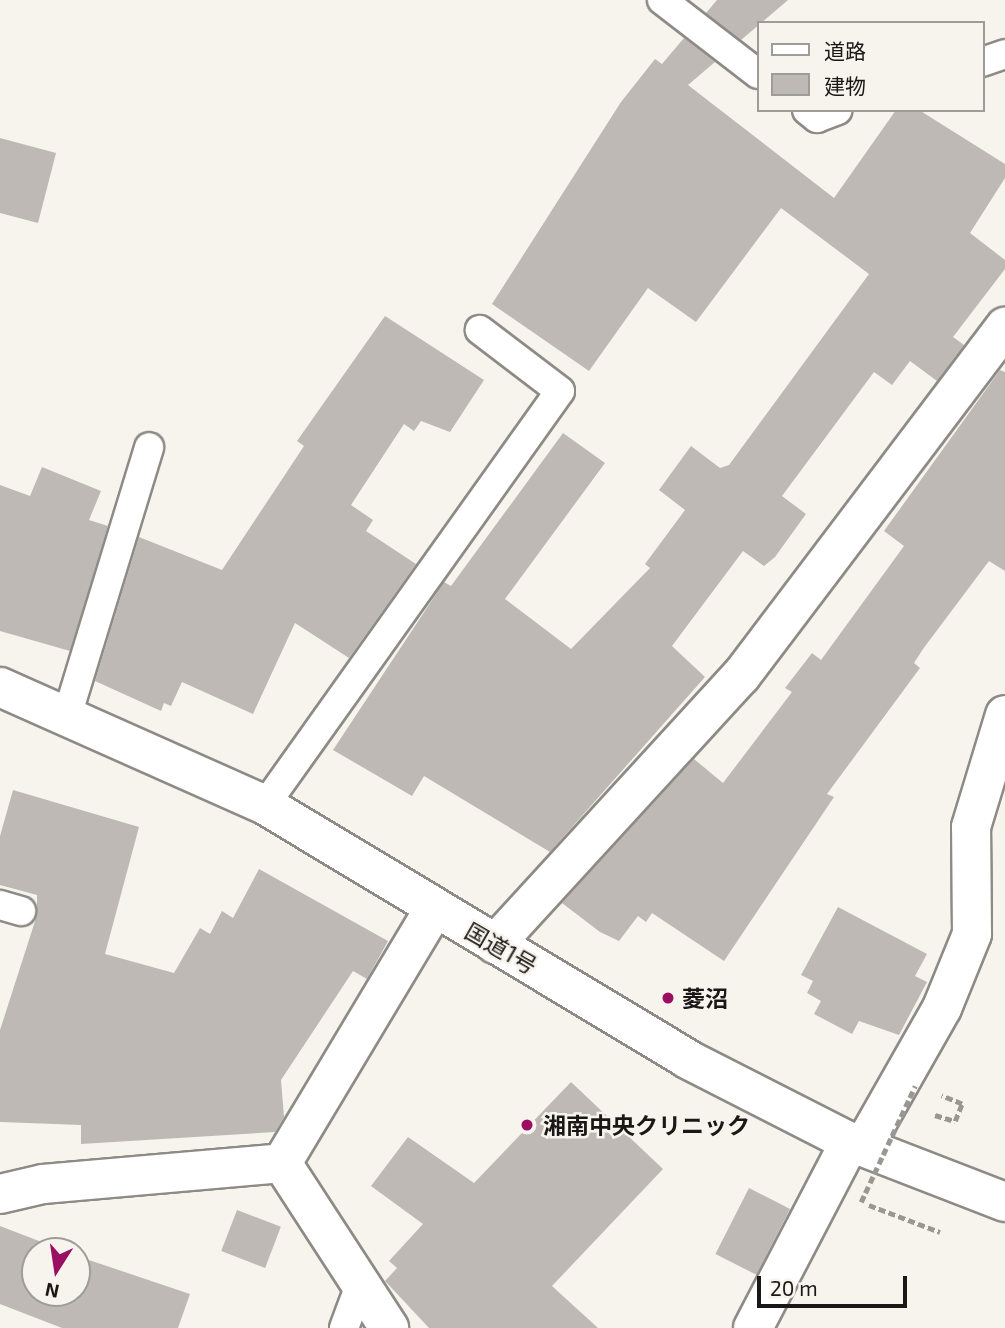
<!DOCTYPE html>
<html>
<head>
<meta charset="utf-8">
<style>
  body { margin:0 }
  #map { position:relative; width:1005px; height:1328px; overflow:hidden; background:#f7f4ee; font-family:"Exo 2","Noto Sans JP",sans-serif }
  div>[style] { position:absolute }
  .building>* { inset:0; background:#beb9b5; transform-origin:0 0 }
  .path>* { height:4.5px; margin-top:-2.25px; transform-origin:0; background:repeating-linear-gradient(90deg,#999792 0 7px,transparent 0 10.5px) }
  .roads { filter:drop-shadow(2px 0 #8e8b86) drop-shadow(-2px 0 #8e8b86) drop-shadow(0 2px #8e8b86) drop-shadow(0 -2px #8e8b86) }
  .lane>* { height:28px; margin:-14px; padding:0 14px; transform-origin:14px; border-radius:14px; background:#fff }
  .street>* { height:38px; margin:-19px; padding:0 19px; transform-origin:19px; border-radius:19px; background:#fff }
  .highway>* { height:38px; margin:-19px; padding:0 19px; transform-origin:19px; border-radius:19px; background:#fff }
  .path-bridge>* { height:4.5px; margin-top:-2.25px; transform-origin:0; background:repeating-linear-gradient(90deg,#999792 0 7px,transparent 0 10.5px) }
  .dots>* { width:19px; height:19px; translate:-50% -50%; box-sizing:border-box; border:4px solid #f7f4ee; border-radius:50% }
  span { translate:-50% -50%; white-space:nowrap; text-align:center; line-height:1.15; -webkit-text-stroke:5px #f7f4ee; paint-order:stroke }
  .street-label { font-size:23px; color:#191816 }
  .poi-label { font-size:23px; color:#191816; font-weight:700 }
  .left { translate:0 -50%; text-align:left }
  .legend { position:absolute; left:757px; top:21px; width:228px; height:91px; box-sizing:border-box; background:#f7f4ee; border:2px solid #9e9c98; margin:0; padding:9px 12px; list-style:none; font-size:21px; color:#191816 }
  .legend li { display:flex; align-items:center; gap:14px; height:35px }
  .legend b { width:35px; border:2px solid #9e9c98 }
  .north { position:absolute; left:21px; top:1237px; width:70px; height:70px; box-sizing:border-box; background:#f7f4ee; border:2px solid #9e9c98; border-radius:50%; rotate:192deg; font-size:19px; font-weight:700; line-height:28px; text-align:center; color:#191816 }
  .north::after { content:''; display:block; margin:auto; width:24px; height:32px; background:#9a0f61; clip-path:polygon(50% 0,100% 100%,50% 72%,0 100%) }
  .scale { position:absolute; left:757px; top:1276px; width:150px; height:32px; box-sizing:border-box; border:4px solid #191816; border-top:0; padding-left:9px; font-size:21px; line-height:24px; white-space:nowrap; color:#191816; -webkit-text-stroke:5px #f7f4ee; paint-order:stroke }
</style>
</head>
<body>
<div id="map">
  <div class="building">
    <div style="clip-path:polygon(717px 0,788px 0,741px 40px,706px 13px)"></div>
    <div style="clip-path:polygon(684px 38px,715px 62px,688px 85px,834px 198px,896px 110px,919px 110px,1005px 164px,1005px 178px,970px 233px,1005px 260px,1005px 269px,953px 337px,964px 345px,937px 381px,910px 361px,892px 385px,874px 372px,782px 496px,806px 514px,775px 557px,764px 566px,743px 551px,672px 646px,705px 677px,550px 852px,424px 776px,412px 796px,333px 750px,444px 582px,451px 586px,563px 433px,605px 463px,505px 599px,571px 649px,650px 568px,645px 564px,685px 510px,659px 490px,691px 446px,720px 468px,729px 465px,869px 274px,781px 208px,696px 322px,648px 288px,589px 371px,492px 304px,621px 102px,655px 59px,662px 64px)"></div>
    <div style="clip-path:polygon(0 138px,56px 153px,38px 223px,0 213px)"></div>
    <div style="clip-path:polygon(385px 316px,484px 380px,450px 432px,421px 421px,414px 431px,404px 424px,351px 505px,373px 520px,366px 531px,416px 564px,349px 658px,295px 623px,253px 714px,182px 682px,171px 706px,164px 703px,161px 711px,95px 681px,139px 537px,222px 570px,304px 446px,297px 441px)"></div>
    <div style="clip-path:polygon(1000px 370px,1005px 372px,1005px 571px,989px 561px,923px 649px,914px 663px,920px 668px,827px 794px,834px 797px,724px 961px,652px 913px,646px 922px,638px 916px,619px 941px,600px 932px,562px 903px,694px 759px,723px 783px,792px 692px,785px 688px,812px 653px,821px 660px,904px 546px,884px 531px)"></div>
    <div style="clip-path:polygon(42px 467px,101px 491px,89px 520px,108px 526px,70px 651px,0 631px,0 485px,30px 496px)"></div>
    <div style="clip-path:polygon(13px 790px,139px 827px,105px 954px,174px 973px,200px 928px,210px 934px,222px 911px,233px 918px,259px 869px,388px 941px,367px 979px,353px 971px,281px 1080px,284px 1117px,275px 1132px,81px 1144px,81px 1125px,0 1122px,0 1030px,37px 915px,37px 895px,0 885px,0 836px)"></div>
    <div style="clip-path:polygon(838px 907px,927px 954px,915px 976px,927px 982px,899px 1035px,859px 1021px,852px 1034px,814px 1014px,821px 1001px,807px 993px,813px 981px,801px 975px)"></div>
    <div style="clip-path:polygon(571px 1082px,663px 1169px,552px 1286px,598px 1328px,429px 1328px,385px 1281px,397px 1268px,389px 1261px,423px 1224px,371px 1186px,408px 1137px,474px 1183px)"></div>
    <div style="left:749px;top:1188px;width:46px;height:74px;rotate:27deg"></div>
    <div style="left:237px;top:1210px;width:47px;height:44px;rotate:21deg"></div>
    <div style="clip-path:polygon(0 1226px,65px 1251px,35px 1251px,35px 1293px,77px 1293px,77px 1256px,190px 1294px,178px 1328px,62px 1328px,0 1304px)"></div>
  </div>
  <div class="path">
    <div style="left:935px;top:1115px;width:21px;rotate:17deg"></div>
    <div style="left:955px;top:1121px;width:18px;rotate:-68deg"></div>
    <div style="left:962px;top:1104px;width:22px;rotate:-158deg"></div>
    <div style="left:869px;top:1205px;width:76px;rotate:20.8deg"></div>
  </div>
  <div class="roads">
    <div class="lane">
      <div style="left:662px;top:0;width:121px;rotate:37.6deg"></div>
      <div style="left:982px;top:62px;width:24px;rotate:-19deg"></div>
      <div style="left:807px;top:110px;width:13px;rotate:39deg"></div>
      <div style="left:817px;top:118px;width:22px;rotate:-21deg"></div>
      <div style="left:67px;top:716px;width:281px;rotate:-73deg"></div>
      <div style="left:265px;top:805px;width:508px;rotate:-54.53deg"></div>
      <div style="left:560px;top:391px;width:101px;rotate:-142.7deg"></div>
      <div style="left:0;top:905px;width:22px;rotate:16deg"></div>
      <div style="left:344px;top:1328px;width:46px;rotate:-69.6deg"></div>
    </div>
    <div class="street">
      <div style="left:495px;top:944px;width:364px;rotate:-47.5deg"></div>
      <div style="left:741px;top:676px;width:438px;rotate:-52.9deg"></div>
      <div style="left:863px;top:1147px;width:160px;rotate:-60.4deg"></div>
      <div style="left:942px;top:1008px;width:80px;rotate:-67.9deg"></div>
      <div style="left:972px;top:934px;width:107px;rotate:-90.5deg"></div>
      <div style="left:971px;top:827px;width:117px;rotate:-73.1deg"></div>
      <div style="left:282px;top:1163px;width:197px;rotate:57deg"></div>
      <div style="left:0;top:1194px;width:44px;rotate:-13.1deg"></div>
      <div style="left:43px;top:1184px;width:240px;rotate:-5deg"></div>
      <div style="left:282px;top:1163px;width:296px;rotate:-59.1deg"></div>
      <div style="left:753px;top:1328px;width:210px;rotate:-62.5deg"></div>
    </div>
    <div class="highway">
      <div style="left:0;top:687px;width:290px;rotate:24deg"></div>
      <div style="left:265px;top:805px;width:493px;rotate:31deg"></div>
      <div style="left:687px;top:1059px;width:183px;rotate:27deg"></div>
      <div style="left:850px;top:1142px;width:166px;rotate:21.2deg"></div>
    </div>
  </div>
  <div class="path-bridge">
    <div style="left:861px;top:1202px;width:128px;rotate:-65deg"></div>
  </div>
  <div class="dots">
    <div style="left:668px;top:998px;background:#9a0f61"></div>
    <div style="left:527px;top:1125px;background:#9a0f61"></div>
  </div>
  <div class="street-label">
    <span style="left:501px;top:948px;rotate:30deg">国道1号</span>
  </div>
  <div class="poi-label">
    <span class="left" style="left:682px;top:998px">菱沼</span>
    <span class="left" style="left:543px;top:1125px">湘南中央クリニック</span>
  </div>
  <ul class="legend">
  <li><b style="height:9px;background:#fff"></b>道路</li>
  <li><b style="height:19px;background:#beb9b5"></b>建物</li>
  </ul>
  <div class="north">N</div>
  <div class="scale">20 m</div>
</div>
</body>
</html>
